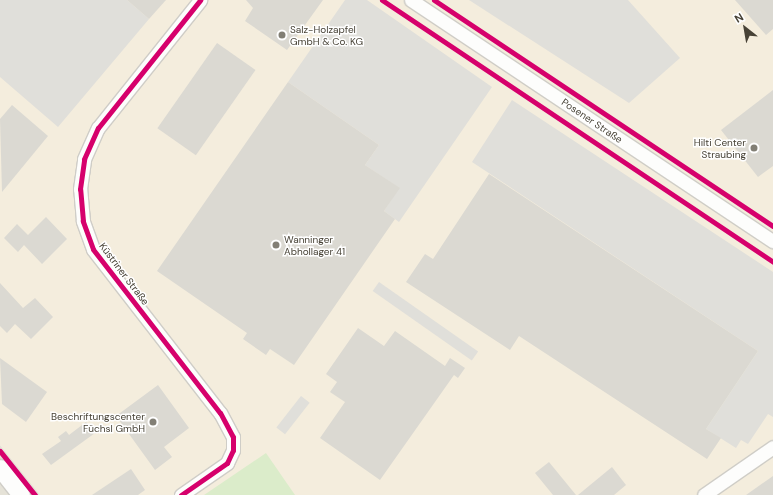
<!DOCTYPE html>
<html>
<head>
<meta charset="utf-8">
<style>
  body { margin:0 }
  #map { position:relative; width:773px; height:495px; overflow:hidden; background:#f1f0ea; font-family:"DM Sans",sans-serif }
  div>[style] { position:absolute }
  .residential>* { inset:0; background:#e5e2d7 }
  .commercial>* { inset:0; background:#f4eddd }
  .green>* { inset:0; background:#dbecca }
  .parking>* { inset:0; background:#e0dfda; transform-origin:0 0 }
  .building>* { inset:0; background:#dbd9d2; transform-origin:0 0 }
  .roads { filter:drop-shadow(1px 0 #cfcdc7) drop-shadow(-1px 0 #cfcdc7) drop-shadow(0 1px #cfcdc7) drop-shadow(0 -1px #cfcdc7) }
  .minor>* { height:13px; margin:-6.5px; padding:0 6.5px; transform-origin:6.5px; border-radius:6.5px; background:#fdfdfc }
  .tertiary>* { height:17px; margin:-8.5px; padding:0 8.5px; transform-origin:8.5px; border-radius:8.5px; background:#fdfdfc }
  .cycleway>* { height:5px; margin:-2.5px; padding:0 2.5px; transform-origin:2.5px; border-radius:2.5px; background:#d6006c }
  .dots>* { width:11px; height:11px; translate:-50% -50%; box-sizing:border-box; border:2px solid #fff; border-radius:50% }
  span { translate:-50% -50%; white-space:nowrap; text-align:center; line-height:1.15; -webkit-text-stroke:3px #fff; paint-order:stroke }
  .poi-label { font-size:10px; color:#474236 }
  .left { translate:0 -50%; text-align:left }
  .right { translate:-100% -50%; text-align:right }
  .street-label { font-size:10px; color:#474236 }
  .north { position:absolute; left:725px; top:8px; width:40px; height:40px; -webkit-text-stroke:3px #fff; paint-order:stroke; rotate:329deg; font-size:11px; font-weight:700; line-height:16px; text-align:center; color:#474236 }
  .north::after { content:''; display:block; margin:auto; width:14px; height:18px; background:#474236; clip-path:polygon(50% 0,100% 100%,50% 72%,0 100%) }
</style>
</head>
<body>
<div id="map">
  <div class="residential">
    <div style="clip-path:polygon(0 445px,31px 482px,40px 495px,0 495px)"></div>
  </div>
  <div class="commercial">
    <div style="clip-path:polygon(0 0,773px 0,773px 495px,40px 495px,0 445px)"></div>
  </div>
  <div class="green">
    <div style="clip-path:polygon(266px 453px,295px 495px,204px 495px)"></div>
  </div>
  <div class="parking">
    <div style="clip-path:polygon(0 0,127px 0,149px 19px,58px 127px,0 77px)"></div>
    <div style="clip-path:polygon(345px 0,367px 0,492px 87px,399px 222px,384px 211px,399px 188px,365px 165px,379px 145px,288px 82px)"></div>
    <div style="clip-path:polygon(469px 0,628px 0,680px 58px,629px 103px)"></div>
    <div style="clip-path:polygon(512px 100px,773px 272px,773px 417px,768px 414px,748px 444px,741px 440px,736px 448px,706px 429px,758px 351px,472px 162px)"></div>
    <div style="left:379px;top:282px;width:121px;height:11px;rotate:35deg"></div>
    <div style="left:301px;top:396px;width:11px;height:40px;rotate:38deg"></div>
  </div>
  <div class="building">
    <div style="clip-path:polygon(127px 0,166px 0,149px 19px)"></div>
    <div style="clip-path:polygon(246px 0,323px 0,287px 50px,245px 21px,253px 8px)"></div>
    <div style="clip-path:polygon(735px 0,773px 0,773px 29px,766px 35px)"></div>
    <div style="left:217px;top:43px;width:47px;height:104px;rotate:35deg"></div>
    <div style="clip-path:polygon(288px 82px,379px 145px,365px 165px,400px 188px,384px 211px,395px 219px,294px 365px,270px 349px,266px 355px,243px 339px,247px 333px,157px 271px)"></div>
    <div style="clip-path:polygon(773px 90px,773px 166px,758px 177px,721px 130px)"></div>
    <div style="clip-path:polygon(12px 105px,48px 136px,2px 192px,0 119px)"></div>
    <div style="clip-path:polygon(489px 174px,758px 351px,706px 429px,721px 438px,707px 459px,519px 336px,510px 350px,406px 282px,425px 254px,433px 259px)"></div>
    <div style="clip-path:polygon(46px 217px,67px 239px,42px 264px,24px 245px,18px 252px,4px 238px,17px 224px,28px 235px)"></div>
    <div style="clip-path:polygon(0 283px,23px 308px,35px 298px,53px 317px,31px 339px,15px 324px,7px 333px,0 326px)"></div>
    <div style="clip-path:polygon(358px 328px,384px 346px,395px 331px,445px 366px,450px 358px,465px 368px,458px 378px,454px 375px,380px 480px,320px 438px,345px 402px,330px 392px,337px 382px,326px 374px)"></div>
    <div style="clip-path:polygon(0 358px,47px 392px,26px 422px,2px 404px)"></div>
    <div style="clip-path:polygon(158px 385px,189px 428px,164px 447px,172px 457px,155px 470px,116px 416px)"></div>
    <div style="clip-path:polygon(86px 422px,95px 433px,51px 465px,42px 454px,61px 441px,58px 437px,66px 431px,69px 435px)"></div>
    <div style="clip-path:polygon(549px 462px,576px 495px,553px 495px,535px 473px)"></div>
    <div style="clip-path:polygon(612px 467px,626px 485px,614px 495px,578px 495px)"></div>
    <div style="clip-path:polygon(131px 469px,145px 490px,138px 495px,92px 495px)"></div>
    <div style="clip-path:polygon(773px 476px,773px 495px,746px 495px)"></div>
  </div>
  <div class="roads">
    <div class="minor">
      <div style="left:411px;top:0;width:435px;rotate:33.7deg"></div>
      <div style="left:181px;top:495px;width:56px;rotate:-34.8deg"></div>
      <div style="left:227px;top:463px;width:14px;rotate:-65deg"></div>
      <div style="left:233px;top:450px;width:13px;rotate:-90deg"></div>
      <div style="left:233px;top:437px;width:27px;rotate:-118deg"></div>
      <div style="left:220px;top:413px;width:207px;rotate:-127.8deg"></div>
      <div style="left:93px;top:249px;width:30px;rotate:-110deg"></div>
      <div style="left:83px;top:221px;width:32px;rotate:-95deg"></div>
      <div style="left:80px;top:189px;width:30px;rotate:-82deg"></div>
      <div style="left:84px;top:159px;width:34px;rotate:-66deg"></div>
      <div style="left:98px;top:128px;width:164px;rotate:-51.4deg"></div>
      <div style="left:704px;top:495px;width:84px;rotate:-34.8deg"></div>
    </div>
    <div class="tertiary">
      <div style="left:0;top:468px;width:34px;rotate:52deg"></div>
    </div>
  </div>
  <div class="cycleway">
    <div style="left:382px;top:0;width:471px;rotate:33.8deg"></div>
    <div style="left:434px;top:0;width:407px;rotate:33.7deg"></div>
    <div style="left:0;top:451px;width:56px;rotate:51.5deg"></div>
    <div style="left:181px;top:495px;width:56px;rotate:-34.8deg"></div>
    <div style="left:227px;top:463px;width:14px;rotate:-65deg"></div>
    <div style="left:233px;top:450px;width:13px;rotate:-90deg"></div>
    <div style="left:233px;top:437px;width:27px;rotate:-118deg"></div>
    <div style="left:220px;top:413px;width:207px;rotate:-127.8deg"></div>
    <div style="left:93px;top:249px;width:30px;rotate:-110deg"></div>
    <div style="left:83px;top:221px;width:32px;rotate:-95deg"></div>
    <div style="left:80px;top:189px;width:30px;rotate:-82deg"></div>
    <div style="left:84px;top:159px;width:34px;rotate:-66deg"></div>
    <div style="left:98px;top:128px;width:164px;rotate:-51.4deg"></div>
  </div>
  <div class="dots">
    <div style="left:282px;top:35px;background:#827f75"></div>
    <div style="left:754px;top:148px;background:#827f75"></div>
    <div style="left:276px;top:245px;background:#827f75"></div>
    <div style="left:153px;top:422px;background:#827f75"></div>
  </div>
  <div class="poi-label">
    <span class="left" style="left:290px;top:35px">Salz-Holzapfel<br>GmbH &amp; Co. KG</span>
    <span class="right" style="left:746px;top:148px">Hilti Center<br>Straubing</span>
    <span class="left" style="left:284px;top:245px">Wanninger<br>Abhollager 41</span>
    <span class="right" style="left:145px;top:422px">Beschriftungscenter<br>Füchsl GmbH</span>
  </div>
  <div class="street-label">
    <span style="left:592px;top:121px;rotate:34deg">Posener Straße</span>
    <span style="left:124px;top:274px;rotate:53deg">Küstriner Straße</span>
  </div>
  <div class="north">N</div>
</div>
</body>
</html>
